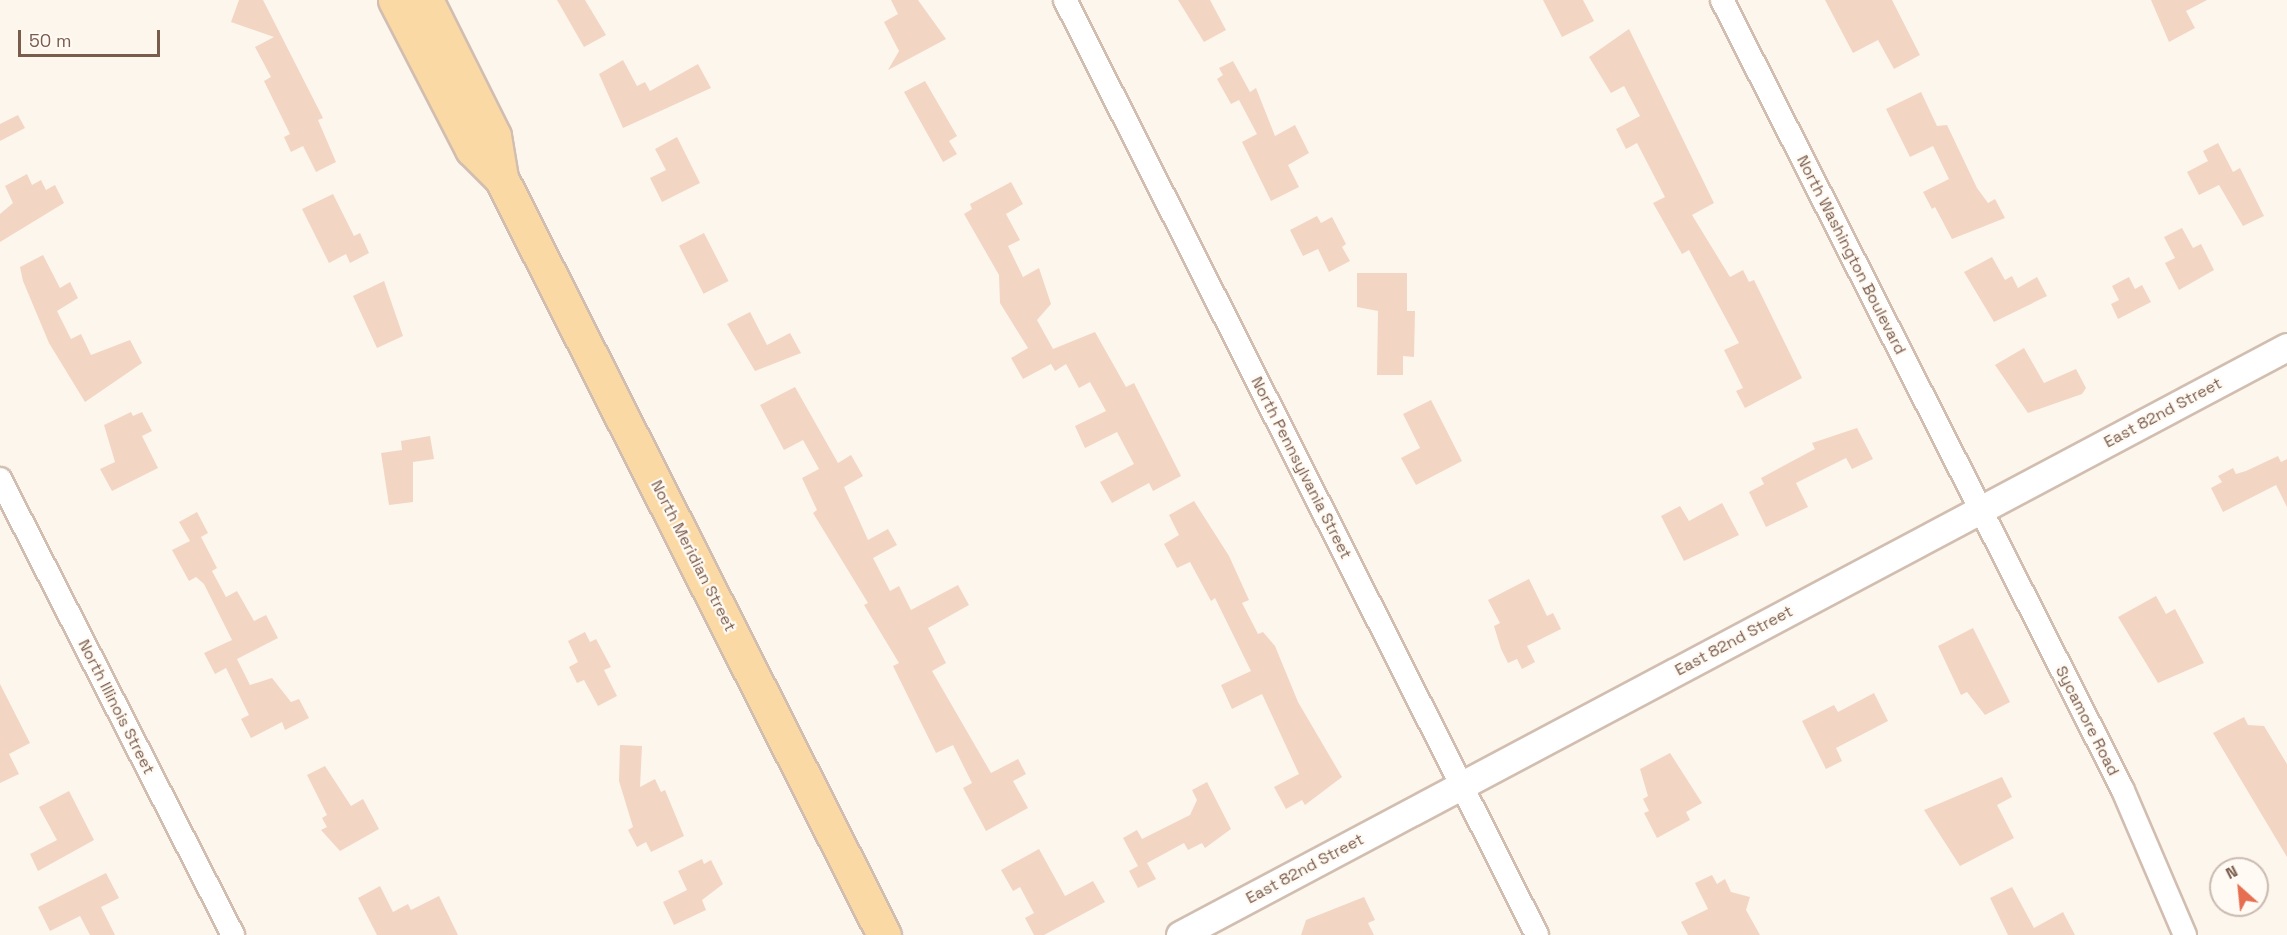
<!DOCTYPE html>
<html>
<head>
<meta charset="utf-8">
<style>
  body { margin:0 }
  #map { position:relative; width:2287px; height:935px; overflow:hidden; background:#fdf6ec; font-family:"Space Grotesk",sans-serif }
  div>[style] { position:absolute }
  .building>* { inset:0; background:#f3d5c3; transform-origin:0 0 }
  .roads { filter:drop-shadow(2px 0 #d1beb0) drop-shadow(-2px 0 #d1beb0) drop-shadow(0 2px #d1beb0) drop-shadow(0 -2px #d1beb0) }
  .minor>* { height:22px; margin:-11px; padding:0 11px; transform-origin:11px; border-radius:11px; background:#fff }
  .tertiary>* { height:27px; margin:-13.5px; padding:0 13.5px; transform-origin:13.5px; border-radius:13.5px; background:#fff }
  .primary>* { height:33px; margin:-16.5px; padding:0 16.5px; transform-origin:16.5px; border-radius:16.5px; background:#fbd9a5 }
  span { translate:-50% -50%; white-space:nowrap; text-align:center; line-height:1.15; -webkit-text-stroke:4.5px #fffaf3; paint-order:stroke }
  .street-label { font-size:16px; color:#7a5c4d }
  .north { position:absolute; left:2209px; top:857px; width:60px; height:60px; box-sizing:border-box; background:#fffaf3; border:2px solid #cabbb1; border-radius:50%; rotate:333deg; font-size:16px; font-weight:700; line-height:24px; text-align:center; color:#7a5c4d }
  .north::after { content:''; display:block; margin:auto; width:21px; height:27px; background:#e76f51; clip-path:polygon(50% 0,100% 100%,50% 72%,0 100%) }
  .scale { position:absolute; left:18px; top:30px; width:142px; height:27px; box-sizing:border-box; border:3px solid #7a5c4d; border-top:0; padding-left:8px; font-size:18px; line-height:21px; white-space:nowrap; color:#7a5c4d; -webkit-text-stroke:4px #fffaf3; paint-order:stroke }
</style>
</head>
<body>
<div id="map">
  <div class="building">
    <div style="clip-path:polygon(239px 0,263px 0,323px 118px,318px 120px,336px 162px,316px 172px,303px 146px,291px 152px,284px 137px,290px 134px,264px 81px,271px 77px,255px 47px,274px 37px,231px 22px)"></div>
    <div style="clip-path:polygon(557px 0,585px 0,606px 35px,584px 47px)"></div>
    <div style="clip-path:polygon(891px 0,918px 0,946px 39px,888px 70px,899px 51px,884px 22px,898px 14px)"></div>
    <div style="clip-path:polygon(1178px 0,1210px 0,1226px 30px,1204px 42px)"></div>
    <div style="clip-path:polygon(1543px 0,1583px 0,1594px 21px,1562px 37px)"></div>
    <div style="clip-path:polygon(1825px 0,1892px 0,1920px 55px,1894px 69px,1878px 40px,1853px 53px)"></div>
    <div style="clip-path:polygon(2151px 0,2207px 0,2186px 11px,2195px 28px,2169px 42px)"></div>
    <div style="clip-path:polygon(1629px 29px,1714px 203px,1692px 215px,1730px 277px,1743px 270px,1749px 282px,1754px 280px,1802px 378px,1745px 408px,1736px 391px,1743px 388px,1724px 350px,1739px 343px,1689px 250px,1682px 254px,1653px 203px,1665px 197px,1637px 143px,1626px 149px,1616px 129px,1640px 116px,1624px 86px,1611px 93px,1589px 57px)"></div>
    <div style="clip-path:polygon(623px 60px,637px 86px,645px 82px,650px 91px,698px 64px,711px 88px,623px 128px,599px 74px)"></div>
    <div style="clip-path:polygon(1233px 61px,1250px 92px,1256px 88px,1275px 136px,1295px 125px,1309px 153px,1288px 165px,1299px 187px,1271px 201px,1242px 142px,1257px 134px,1239px 100px,1231px 104px,1217px 79px,1223px 75px,1219px 68px)"></div>
    <div style="clip-path:polygon(925px 81px,957px 136px,949px 141px,957px 154px,943px 162px,904px 92px)"></div>
    <div style="clip-path:polygon(1921px 92px,1937px 126px,1947px 125px,1977px 188px,1988px 203px,1995px 199px,2005px 218px,1952px 239px,1935px 207px,1932px 209px,1923px 192px,1949px 179px,1933px 146px,1910px 157px,1886px 109px)"></div>
    <div style="clip-path:polygon(18px 115px,25px 128px,0 141px,0 124px)"></div>
    <div style="clip-path:polygon(677px 137px,700px 183px,662px 202px,650px 178px,666px 170px,655px 149px)"></div>
    <div style="clip-path:polygon(2218px 143px,2233px 172px,2240px 168px,2264px 216px,2243px 226px,2219px 185px,2199px 195px,2187px 172px,2208px 161px,2203px 151px)"></div>
    <div style="clip-path:polygon(27px 174px,32px 185px,41px 180px,46px 190px,55px 185px,64px 203px,0 242px,0 214px,13px 203px,5px 186px)"></div>
    <div style="clip-path:polygon(1011px 182px,1023px 204px,1006px 214px,1020px 240px,1008px 246px,1023px 277px,1039px 268px,1051px 304px,1037px 320px,1053px 349px,1095px 332px,1126px 387px,1134px 383px,1181px 476px,1153px 491px,1149px 483px,1112px 503px,1100px 482px,1134px 464px,1117px 432px,1085px 448px,1075px 426px,1106px 411px,1090px 382px,1079px 388px,1066px 364px,1055px 371px,1051px 364px,1023px 379px,1011px 358px,1028px 348px,1000px 303px,999px 275px,964px 214px,972px 209px,970px 204px)"></div>
    <div style="clip-path:polygon(333px 194px,354px 236px,360px 233px,369px 253px,350px 263px,346px 254px,329px 263px,302px 209px)"></div>
    <div style="clip-path:polygon(1317px 216px,1321px 223px,1332px 217px,1346px 244px,1342px 247px,1350px 261px,1329px 272px,1318px 249px,1303px 256px,1290px 230px)"></div>
    <div style="clip-path:polygon(2182px 228px,2193px 248px,2201px 244px,2214px 270px,2179px 290px,2165px 263px,2175px 258px,2164px 237px)"></div>
    <div style="left:704px;top:233px;width:54px;height:28px;rotate:63deg"></div>
    <div style="clip-path:polygon(43px 255px,60px 288px,70px 282px,78px 298px,57px 311px,71px 339px,81px 334px,91px 355px,130px 340px,142px 363px,85px 402px,49px 343px,23px 281px,20px 267px)"></div>
    <div style="clip-path:polygon(1992px 257px,2005px 280px,2012px 276px,2018px 288px,2037px 277px,2047px 296px,1994px 322px,1964px 272px)"></div>
    <div style="clip-path:polygon(1357px 273px,1407px 273px,1407px 311px,1415px 311px,1414px 357px,1403px 356px,1403px 375px,1377px 375px,1378px 311px,1357px 307px)"></div>
    <div style="clip-path:polygon(2129px 277px,2135px 289px,2142px 285px,2151px 302px,2118px 319px,2111px 304px,2119px 300px,2112px 286px)"></div>
    <div style="clip-path:polygon(384px 281px,403px 336px,377px 348px,353px 296px)"></div>
    <div style="clip-path:polygon(750px 312px,767px 345px,790px 333px,801px 353px,755px 371px,727px 324px)"></div>
    <div style="clip-path:polygon(2024px 348px,2044px 383px,2076px 369px,2086px 388px,2082px 394px,2028px 413px,1995px 365px)"></div>
    <div style="clip-path:polygon(795px 387px,838px 463px,851px 455px,863px 476px,844px 487px,868px 540px,888px 529px,897px 545px,873px 558px,890px 591px,899px 586px,911px 610px,958px 585px,969px 605px,928px 628px,946px 663px,932px 671px,991px 773px,1018px 759px,1026px 774px,1013px 781px,1028px 808px,986px 831px,963px 788px,972px 783px,953px 745px,936px 753px,893px 666px,899px 663px,864px 605px,868px 603px,813px 513px,817px 510px,802px 478px,819px 469px,803px 440px,784px 450px,760px 405px)"></div>
    <div style="clip-path:polygon(1431px 400px,1462px 461px,1416px 485px,1401px 458px,1420px 448px,1403px 414px)"></div>
    <div style="clip-path:polygon(131px 412px,133px 416px,142px 412px,152px 431px,142px 436px,158px 468px,112px 491px,100px 469px,115px 462px,104px 425px)"></div>
    <div style="clip-path:polygon(1857px 428px,1873px 459px,1852px 469px,1846px 458px,1796px 483px,1808px 507px,1766px 527px,1749px 492px,1764px 484px,1761px 478px,1815px 449px,1812px 443px)"></div>
    <div style="clip-path:polygon(430px 436px,434px 459px,413px 462px,413px 502px,389px 505px,381px 453px,402px 450px,401px 441px)"></div>
    <div style="clip-path:polygon(2278px 456px,2281px 462px,2287px 459px,2287px 507px,2276px 485px,2223px 512px,2211px 488px,2222px 482px,2218px 476px,2233px 468px,2236px 474px,2246px 471px)"></div>
    <div style="clip-path:polygon(1194px 501px,1229px 556px,1249px 600px,1242px 603px,1258px 634px,1263px 632px,1275px 646px,1298px 702px,1342px 777px,1305px 805px,1302px 800px,1286px 809px,1274px 787px,1299px 774px,1262px 694px,1232px 709px,1221px 685px,1251px 671px,1215px 598px,1211px 601px,1190px 562px,1177px 568px,1164px 544px,1179px 535px,1169px 515px)"></div>
    <div style="clip-path:polygon(1722px 503px,1739px 535px,1684px 561px,1661px 516px,1680px 506px,1689px 521px)"></div>
    <div style="clip-path:polygon(197px 512px,208px 533px,201px 537px,217px 568px,212px 571px,226px 597px,237px 591px,254px 621px,266px 615px,278px 638px,237px 659px,250px 685px,272px 678px,291px 702px,299px 699px,309px 718px,285px 730px,282px 722px,251px 738px,241px 719px,249px 715px,226px 668px,215px 674px,204px 653px,232px 640px,204px 584px,196px 577px,189px 581px,172px 550px,190px 541px,179px 522px)"></div>
    <div style="clip-path:polygon(1529px 579px,1547px 616px,1553px 613px,1561px 629px,1527px 646px,1535px 662px,1522px 669px,1517px 659px,1508px 663px,1501px 649px,1494px 626px,1500px 623px,1488px 600px)"></div>
    <div style="clip-path:polygon(2156px 596px,2166px 614px,2175px 609px,2204px 663px,2158px 683px,2118px 617px)"></div>
    <div style="clip-path:polygon(1973px 628px,2010px 702px,1985px 715px,1967px 692px,1961px 695px,1938px 646px)"></div>
    <div style="clip-path:polygon(585px 632px,590px 642px,596px 639px,611px 667px,604px 670px,617px 696px,598px 706px,584px 680px,577px 683px,569px 667px,578px 662px,568px 641px)"></div>
    <div style="clip-path:polygon(0 684px,30px 743px,9px 754px,19px 774px,0 783px)"></div>
    <div style="clip-path:polygon(1874px 693px,1888px 721px,1836px 748px,1842px 761px,1826px 769px,1802px 721px,1834px 705px,1838px 712px)"></div>
    <div style="clip-path:polygon(2244px 717px,2248px 725px,2264px 726px,2287px 764px,2287px 857px,2213px 733px)"></div>
    <div style="clip-path:polygon(620px 745px,642px 746px,640px 787px,655px 779px,661px 792px,665px 790px,684px 836px,651px 852px,646px 842px,637px 847px,628px 830px,633px 827px,619px 781px)"></div>
    <div style="clip-path:polygon(1670px 753px,1702px 803px,1686px 812px,1690px 820px,1657px 838px,1644px 813px,1649px 811px,1643px 799px,1648px 796px,1640px 769px)"></div>
    <div style="clip-path:polygon(325px 766px,351px 806px,363px 799px,379px 829px,340px 851px,321px 830px,327px 827px,322px 818px,327px 815px,307px 775px)"></div>
    <div style="clip-path:polygon(2002px 777px,2012px 797px,1997px 805px,2014px 838px,1960px 866px,1924px 810px)"></div>
    <div style="clip-path:polygon(1207px 782px,1231px 829px,1205px 848px,1202px 843px,1188px 850px,1184px 843px,1147px 863px,1156px 879px,1138px 888px,1129px 871px,1138px 866px,1123px 838px,1137px 830px,1142px 839px,1190px 815px,1197px 800px,1192px 790px)"></div>
    <div style="clip-path:polygon(69px 791px,94px 840px,38px 871px,30px 854px,57px 840px,39px 807px)"></div>
    <div style="clip-path:polygon(1039px 849px,1065px 896px,1093px 881px,1105px 902px,1044px 935px,1034px 935px,1025px 918px,1034px 913px,1020px 887px,1013px 891px,1001px 870px)"></div>
    <div style="clip-path:polygon(702px 859px,704px 864px,711px 860px,723px 884px,702px 900px,706px 910px,674px 925px,663px 902px,687px 890px,678px 871px)"></div>
    <div style="clip-path:polygon(106px 873px,119px 898px,101px 907px,115px 935px,90px 935px,80px 916px,50px 931px,38px 907px)"></div>
    <div style="clip-path:polygon(1712px 875px,1717px 884px,1725px 879px,1731px 892px,1750px 897px,1746px 910px,1760px 935px,1688px 935px,1681px 922px,1708px 909px,1695px 883px)"></div>
    <div style="clip-path:polygon(380px 886px,393px 912px,408px 904px,411px 910px,439px 896px,458px 935px,377px 935px,358px 898px)"></div>
    <div style="clip-path:polygon(2012px 887px,2034px 928px,2063px 912px,2075px 935px,2008px 935px,1990px 898px)"></div>
    <div style="clip-path:polygon(1364px 897px,1375px 920px,1368px 923px,1374px 935px,1301px 935px,1306px 920px)"></div>
  </div>
  <div class="roads">
    <div class="minor">
      <div style="left:1065px;top:0;width:1047px;rotate:63.21deg"></div>
      <div style="left:1722px;top:0;width:884px;rotate:63.09deg"></div>
      <div style="left:2122px;top:788px;width:160px;rotate:66.8deg"></div>
      <div style="left:0;top:479px;width:512px;rotate:62.93deg"></div>
    </div>
    <div class="tertiary">
      <div style="left:1180px;top:935px;width:1253px;rotate:-27.98deg"></div>
    </div>
    <div class="primary">
      <div style="left:395px;top:0;width:168px;rotate:62.7deg"></div>
      <div style="left:472px;top:149px;width:41px;rotate:45deg"></div>
      <div style="left:426px;top:0;width:152px;rotate:63.4deg"></div>
      <div style="left:494px;top:136px;width:43px;rotate:80.5deg"></div>
      <div style="left:501px;top:178px;width:848px;rotate:63.16deg"></div>
    </div>
  </div>
  <div class="street-label">
    <span style="left:1851px;top:255px;rotate:63deg">North Washington Boulevard</span>
    <span style="left:2163px;top:413px;rotate:-28deg">East 82nd Street</span>
    <span style="left:1301px;top:468px;rotate:63deg">North Pennsylvania Street</span>
    <span style="left:693px;top:556px;rotate:63deg">North Meridian Street</span>
    <span style="left:1734px;top:641px;rotate:-28deg">East 82nd Street</span>
    <span style="left:116px;top:707px;rotate:63deg">North Illinois Street</span>
    <span style="left:2087px;top:721px;rotate:63deg">Sycamore Road</span>
    <span style="left:1305px;top:869px;rotate:-28deg">East 82nd Street</span>
  </div>
  <div class="north">N</div>
  <div class="scale">50 m</div>
</div>
</body>
</html>
